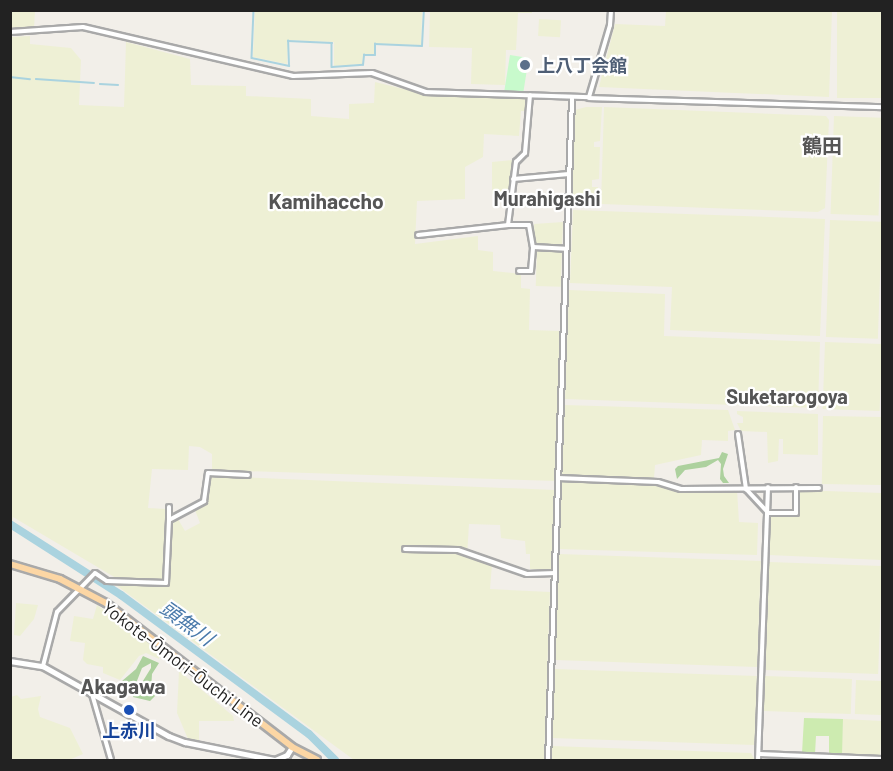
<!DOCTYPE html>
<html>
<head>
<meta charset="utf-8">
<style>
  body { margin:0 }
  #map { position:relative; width:893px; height:771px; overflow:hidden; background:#f2efe9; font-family:Barlow,"Noto Sans JP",sans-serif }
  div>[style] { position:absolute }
  .farmland>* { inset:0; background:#eef0d5; transform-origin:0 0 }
  .grass>* { inset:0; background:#cdebb0 }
  .forest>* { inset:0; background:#add19e }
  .park>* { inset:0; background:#c8facc; transform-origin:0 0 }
  .stream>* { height:1.5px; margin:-0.75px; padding:0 0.75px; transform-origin:0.75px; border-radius:0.75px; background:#aad3df }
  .river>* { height:8px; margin:-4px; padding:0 4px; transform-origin:4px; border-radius:4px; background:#aad3df }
  .roads { filter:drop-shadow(2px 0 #a9a9a9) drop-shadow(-2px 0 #a9a9a9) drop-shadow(0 2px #a9a9a9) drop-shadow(0 -2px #a9a9a9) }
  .minor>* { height:4px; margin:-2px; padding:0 2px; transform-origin:2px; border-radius:2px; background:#fff }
  .tertiary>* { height:4.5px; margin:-2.25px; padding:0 2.25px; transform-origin:2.25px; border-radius:2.25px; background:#fff }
  .primary>* { height:6px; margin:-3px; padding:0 3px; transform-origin:3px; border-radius:3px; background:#fcd6a4 }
  .dots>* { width:16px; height:16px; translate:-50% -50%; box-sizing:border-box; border:3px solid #fff; border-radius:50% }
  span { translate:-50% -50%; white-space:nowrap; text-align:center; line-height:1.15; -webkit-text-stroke:4.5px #fff; paint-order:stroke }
  .service-label { font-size:18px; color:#4e5e75; font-weight:700 }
  .left { translate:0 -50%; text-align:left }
  .street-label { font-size:18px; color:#222 }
  .transit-label { font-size:18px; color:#164399; font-weight:700 }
  .neighbourhood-label { font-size:20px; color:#555; font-weight:700 }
  .water-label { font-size:20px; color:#4a7aab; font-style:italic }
  .quarter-label { font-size:21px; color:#555; font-weight:700 }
  .frame { position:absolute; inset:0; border:12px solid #222; pointer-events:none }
</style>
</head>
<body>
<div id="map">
  <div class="farmland">
    <div style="clip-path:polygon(11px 10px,35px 11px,34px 28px,11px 30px)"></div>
    <div style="clip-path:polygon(255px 11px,422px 11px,421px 45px,374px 44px,374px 54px,363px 54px,362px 64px,334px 66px,334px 42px,288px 40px,287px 64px,253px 57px)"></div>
    <div style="clip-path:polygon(430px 11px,532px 11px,532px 13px,518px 13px,516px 50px,506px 50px,505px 85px,471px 84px,472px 48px,429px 47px)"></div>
    <div style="clip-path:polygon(666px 11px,832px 11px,829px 97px,599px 87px,615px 24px,665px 26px)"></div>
    <div style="left:837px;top:11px;width:45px;height:87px"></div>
    <div style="left:539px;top:19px;width:22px;height:17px;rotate:3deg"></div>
    <div style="clip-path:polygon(30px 36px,30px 44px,71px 48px,81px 60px,79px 105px,124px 107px,126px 42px,190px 59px,191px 85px,246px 86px,246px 96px,311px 99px,311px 116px,349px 119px,349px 104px,374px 103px,375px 82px,428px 95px,525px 98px,525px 111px,521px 111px,519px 136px,484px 134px,483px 157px,465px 167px,465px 199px,417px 201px,415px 244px,478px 236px,478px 250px,493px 252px,493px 271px,521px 274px,521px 288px,530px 289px,529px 330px,560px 331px,556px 481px,212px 470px,212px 454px,200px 447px,189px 446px,188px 470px,152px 469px,148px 508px,166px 509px,162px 581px,116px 578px,13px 517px,11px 534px,10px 37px)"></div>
    <div style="clip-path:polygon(586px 107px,602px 107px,600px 141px,594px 142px,594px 147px,600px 147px,599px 179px,592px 180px,592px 187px,598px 187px,597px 203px,572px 203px,575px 110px)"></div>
    <div style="clip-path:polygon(604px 107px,826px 116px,829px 120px,825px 208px,818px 212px,601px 204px)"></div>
    <div style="left:834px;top:116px;width:48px;height:98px;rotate:2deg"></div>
    <div style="clip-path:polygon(513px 160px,510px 195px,492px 194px,492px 162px)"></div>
    <div style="clip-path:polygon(573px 210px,825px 219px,820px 336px,670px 330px,672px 287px,570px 283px)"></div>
    <div style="left:830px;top:220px;width:52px;height:117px;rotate:2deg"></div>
    <div style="clip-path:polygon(563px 222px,562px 246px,535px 245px,534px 224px)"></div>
    <div style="left:537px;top:250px;width:25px;height:36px;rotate:2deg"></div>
    <div style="clip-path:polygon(569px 290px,665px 294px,664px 336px,820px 342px,818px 408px,565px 399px)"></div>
    <div style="left:825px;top:342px;width:57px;height:67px;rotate:2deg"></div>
    <div style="clip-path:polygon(564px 405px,728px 410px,735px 430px,728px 431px,728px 441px,702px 440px,701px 455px,655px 465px,654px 478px,562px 475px)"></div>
    <div style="clip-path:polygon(737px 411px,818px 414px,818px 455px,783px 454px,783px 439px,779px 439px,778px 461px,768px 463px,767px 432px,741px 431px,737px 423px,743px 423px,743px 417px,737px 414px)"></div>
    <div style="left:823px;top:416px;width:59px;height:68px;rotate:1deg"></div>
    <div style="clip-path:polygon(210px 476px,555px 490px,552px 570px,530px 569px,530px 554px,526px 554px,525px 541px,501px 538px,500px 525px,469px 524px,467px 556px,492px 564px,490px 589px,550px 592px,544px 760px,354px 760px,116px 585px,169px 587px,171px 524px,178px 519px,185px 531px,200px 523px,195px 510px,207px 503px)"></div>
    <div style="clip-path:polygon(562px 482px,656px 485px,681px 493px,737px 490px,739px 522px,758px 523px,757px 555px,559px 549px)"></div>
    <div style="clip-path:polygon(798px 490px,882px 493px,882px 560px,769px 555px,770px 514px,797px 515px)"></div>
    <div style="left:559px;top:554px;width:202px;height:106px;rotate:2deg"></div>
    <div style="left:769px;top:562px;width:113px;height:108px;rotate:2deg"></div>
    <div style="clip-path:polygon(16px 603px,38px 605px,34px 619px,20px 636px,14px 635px)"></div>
    <div style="clip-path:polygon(97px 605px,159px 650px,159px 659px,146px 653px,139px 656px,120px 680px,103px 673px,103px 667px,87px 664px,83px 660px,85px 643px,70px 641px,74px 616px,93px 619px)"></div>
    <div style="left:554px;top:669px;width:203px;height:69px;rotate:2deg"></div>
    <div style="clip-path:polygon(179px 671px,233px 716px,234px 721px,199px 721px,199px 740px,188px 739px,177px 713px)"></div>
    <div style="left:765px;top:676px;width:87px;height:35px;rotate:2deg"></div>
    <div style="left:856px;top:680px;width:26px;height:34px;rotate:2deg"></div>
    <div style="clip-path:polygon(17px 695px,21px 699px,41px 696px,38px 709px,40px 717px,70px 728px,83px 754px,69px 760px,11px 760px,11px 697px)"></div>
    <div style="left:843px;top:719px;width:39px;height:36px;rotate:3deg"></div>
    <div style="clip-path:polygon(551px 746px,751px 753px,755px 760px,551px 760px)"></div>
  </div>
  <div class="grass">
    <div style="clip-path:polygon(804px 718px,843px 719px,842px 755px,829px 755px,829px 736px,816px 736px,815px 754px,802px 753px)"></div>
  </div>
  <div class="forest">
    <div style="clip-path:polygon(722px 452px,728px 454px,723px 469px,724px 476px,729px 483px,723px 483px,720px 479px,721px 464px,718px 460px,706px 467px,685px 470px,677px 479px,675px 469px,678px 466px,719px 458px)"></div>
    <div style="clip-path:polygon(143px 656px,159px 663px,152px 674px,151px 691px,155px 696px,150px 701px,133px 697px,151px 668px,151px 663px,142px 668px,133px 691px,128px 693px,122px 681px,136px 669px)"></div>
  </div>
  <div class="park">
    <div style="left:510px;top:55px;width:19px;height:37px;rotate:9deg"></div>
  </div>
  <div class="stream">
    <div style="left:254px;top:10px;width:48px;rotate:92.4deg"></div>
    <div style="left:252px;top:58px;width:38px;rotate:12deg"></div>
    <div style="left:289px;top:66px;width:25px;rotate:-92deg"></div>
    <div style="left:288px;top:41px;width:44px;rotate:2.6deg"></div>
    <div style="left:332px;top:43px;width:24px;rotate:90deg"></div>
    <div style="left:332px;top:67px;width:31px;rotate:-4deg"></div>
    <div style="left:363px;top:65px;width:10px;rotate:-84deg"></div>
    <div style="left:364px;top:55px;width:11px"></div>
    <div style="left:375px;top:55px;width:11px;rotate:-90deg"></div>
    <div style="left:375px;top:44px;width:47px;rotate:2.4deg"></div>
    <div style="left:422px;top:46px;width:36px;rotate:-87deg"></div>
    <div style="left:10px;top:77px;width:20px;rotate:6deg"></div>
    <div style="left:36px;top:79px;width:58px;rotate:3.9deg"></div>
    <div style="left:100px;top:84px;width:18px;rotate:3deg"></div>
  </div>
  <div class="river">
    <div style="left:10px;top:524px;width:132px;rotate:32.6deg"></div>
    <div style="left:121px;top:595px;width:234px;rotate:36.5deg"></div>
    <div style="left:309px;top:734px;width:37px;rotate:45deg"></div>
  </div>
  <div class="roads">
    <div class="minor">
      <div style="left:10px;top:32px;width:73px;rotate:-3.9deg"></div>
      <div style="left:83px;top:27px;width:216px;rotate:13.1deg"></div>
      <div style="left:293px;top:76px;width:79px;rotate:-2.2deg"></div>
      <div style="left:372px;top:73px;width:57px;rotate:19.4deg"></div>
      <div style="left:426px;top:92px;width:163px;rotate:1.8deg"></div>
      <div style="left:589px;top:97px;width:75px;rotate:-73.7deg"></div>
      <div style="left:610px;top:25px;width:15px;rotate:-86deg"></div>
      <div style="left:589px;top:98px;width:293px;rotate:1.8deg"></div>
      <div style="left:513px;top:179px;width:56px;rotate:-5.1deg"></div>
      <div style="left:508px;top:225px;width:64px;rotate:-82.8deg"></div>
      <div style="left:516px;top:162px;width:13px;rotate:-45deg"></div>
      <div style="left:525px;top:153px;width:58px;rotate:-85.1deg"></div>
      <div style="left:418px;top:235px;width:91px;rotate:-6.3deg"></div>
      <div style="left:508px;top:225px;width:21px"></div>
      <div style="left:529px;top:225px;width:22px;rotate:80deg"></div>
      <div style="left:533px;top:247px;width:33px;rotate:3deg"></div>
      <div style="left:519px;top:271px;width:12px"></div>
      <div style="left:531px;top:271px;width:24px;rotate:-85deg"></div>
      <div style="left:738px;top:434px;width:56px;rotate:81.7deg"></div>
      <div style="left:746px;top:489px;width:33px;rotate:47deg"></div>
      <div style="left:768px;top:513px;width:28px"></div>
      <div style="left:796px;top:513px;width:26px;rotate:-90deg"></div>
      <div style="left:558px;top:478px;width:100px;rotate:2.3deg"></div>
      <div style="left:658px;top:482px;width:24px;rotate:17deg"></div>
      <div style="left:681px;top:489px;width:138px;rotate:-0.4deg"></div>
      <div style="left:169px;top:519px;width:12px;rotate:-90deg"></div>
      <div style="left:405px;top:549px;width:53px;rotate:1.1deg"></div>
      <div style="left:458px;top:550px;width:73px;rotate:19.2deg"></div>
      <div style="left:527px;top:574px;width:28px;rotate:-2deg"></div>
      <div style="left:43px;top:666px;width:56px;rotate:-75.5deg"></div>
      <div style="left:57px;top:612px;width:54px;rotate:-45.7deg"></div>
      <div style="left:95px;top:573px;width:14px;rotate:34deg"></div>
      <div style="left:107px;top:581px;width:59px;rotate:1.9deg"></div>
      <div style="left:166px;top:583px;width:63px;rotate:-87.3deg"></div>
      <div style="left:169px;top:520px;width:40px;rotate:-28deg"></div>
      <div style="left:204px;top:501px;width:28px;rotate:-82deg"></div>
      <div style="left:208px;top:473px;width:40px;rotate:2.9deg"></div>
      <div style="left:92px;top:694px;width:69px;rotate:73.9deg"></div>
      <div style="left:759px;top:754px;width:123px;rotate:2.3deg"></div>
      <div style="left:548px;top:760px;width:662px;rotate:-87.92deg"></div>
      <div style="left:758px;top:760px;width:273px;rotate:-87.9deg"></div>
    </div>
    <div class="tertiary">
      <div style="left:10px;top:661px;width:33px;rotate:9deg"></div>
      <div style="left:43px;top:666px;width:144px;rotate:29.1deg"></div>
      <div style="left:169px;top:736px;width:17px;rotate:21deg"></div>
      <div style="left:185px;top:742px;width:92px;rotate:11.3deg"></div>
      <div style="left:275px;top:760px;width:13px;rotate:-23deg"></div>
      <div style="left:287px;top:755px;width:9px;rotate:-58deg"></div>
    </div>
    <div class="primary">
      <div style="left:10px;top:564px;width:52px;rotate:16.7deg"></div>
      <div style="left:60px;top:579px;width:52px;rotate:27.6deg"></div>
      <div style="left:106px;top:603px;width:235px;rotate:37.7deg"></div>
      <div style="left:292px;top:747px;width:28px;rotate:27deg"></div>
    </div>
  </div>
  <div class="dots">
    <div style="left:525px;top:65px;background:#5c6f8a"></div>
    <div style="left:129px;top:710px;background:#1a4fb4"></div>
  </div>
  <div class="service-label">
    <span class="left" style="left:537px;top:65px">上八丁会館</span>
  </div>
  <div class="street-label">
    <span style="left:183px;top:664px;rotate:37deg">Yokote-Ōmori-Ōuchi Line</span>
  </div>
  <div class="transit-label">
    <span style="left:129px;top:730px">上赤川</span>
  </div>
  <div class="neighbourhood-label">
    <span style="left:822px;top:145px">鶴田</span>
    <span style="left:547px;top:198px">Murahigashi</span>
    <span style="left:787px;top:396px">Suketarogoya</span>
  </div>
  <div class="water-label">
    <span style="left:187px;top:623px;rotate:36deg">頭無川</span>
  </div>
  <div class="quarter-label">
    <span style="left:326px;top:201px">Kamihaccho</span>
    <span style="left:123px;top:686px">Akagawa</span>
  </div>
  <div class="frame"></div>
</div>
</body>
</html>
